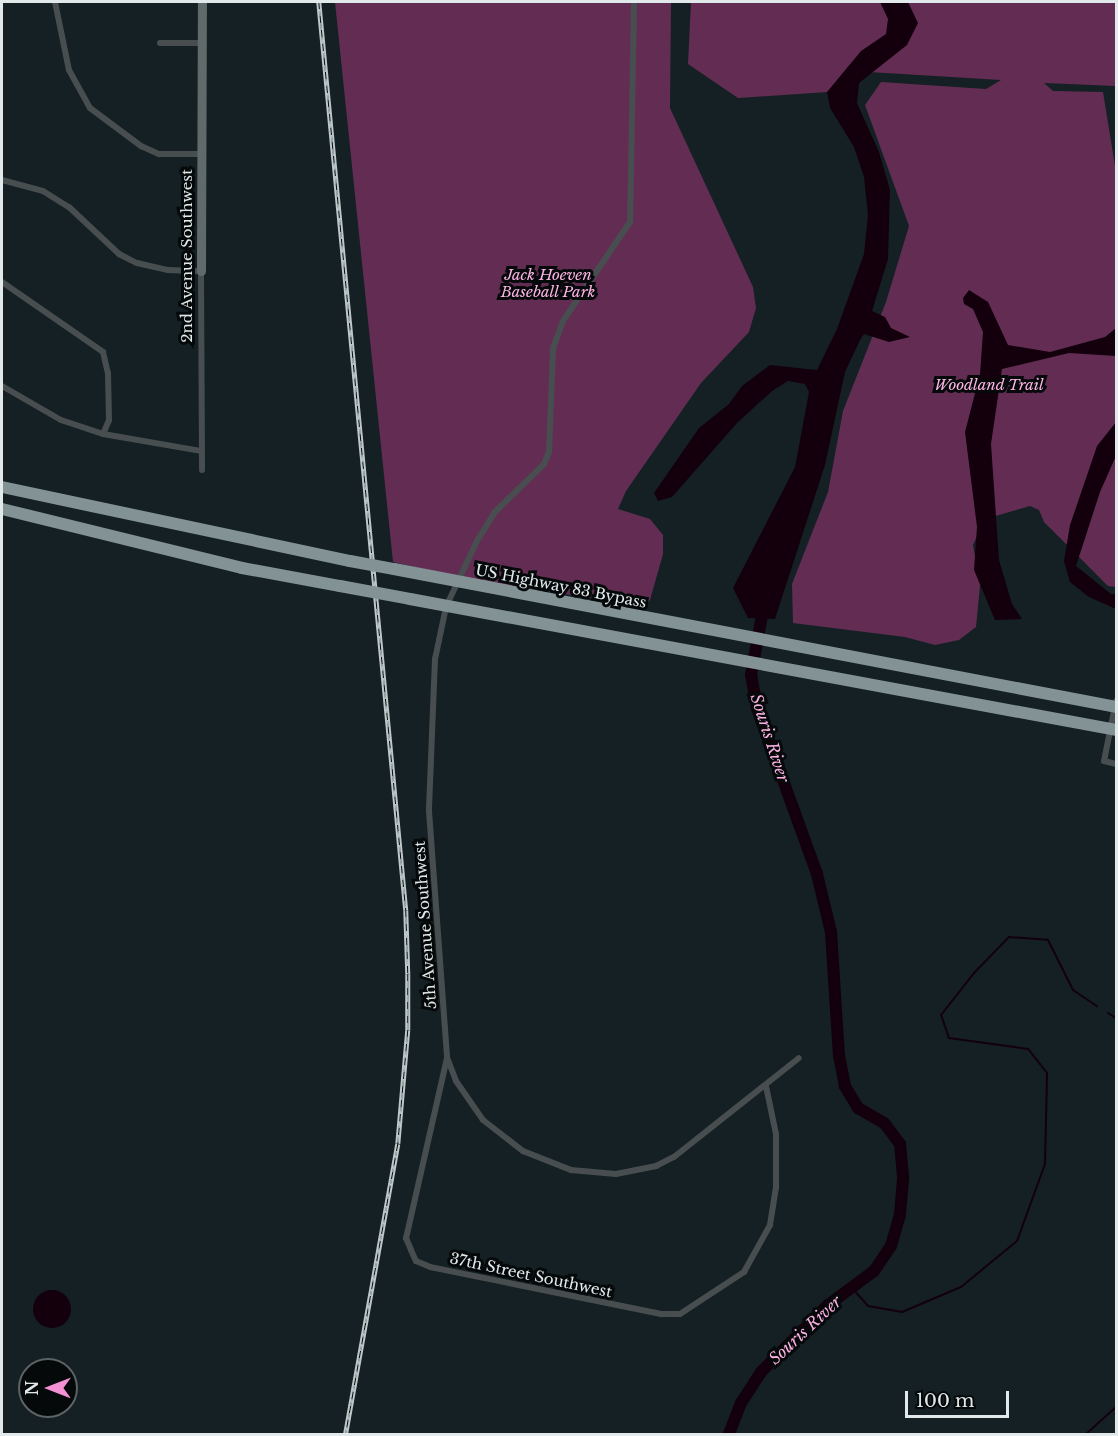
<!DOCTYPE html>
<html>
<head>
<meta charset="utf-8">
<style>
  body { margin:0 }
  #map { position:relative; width:1118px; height:1436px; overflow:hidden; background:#142023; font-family:"Libre Baskerville",serif }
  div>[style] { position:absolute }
  .green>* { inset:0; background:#632d53 }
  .water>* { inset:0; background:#13000c }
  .round { border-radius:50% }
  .stream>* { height:2px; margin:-1px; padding:0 1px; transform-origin:1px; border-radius:1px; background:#13000c }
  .river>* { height:12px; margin:-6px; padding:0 6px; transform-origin:6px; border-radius:6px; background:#13000c }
  .street>* { height:6px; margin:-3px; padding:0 3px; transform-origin:3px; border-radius:3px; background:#484e4f }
  .secondary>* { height:9px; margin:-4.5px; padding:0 4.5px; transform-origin:4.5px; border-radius:4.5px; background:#606a6b }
  .highway>* { height:12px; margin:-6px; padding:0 6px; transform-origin:6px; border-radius:6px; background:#829295 }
  .rail>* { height:4.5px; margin-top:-2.25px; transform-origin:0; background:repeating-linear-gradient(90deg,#05090a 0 7px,#bec7c9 0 14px); box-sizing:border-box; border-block:2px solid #bec7c9 }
  .highway-bridge>* { height:12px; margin:-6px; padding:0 6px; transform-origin:6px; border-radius:6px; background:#829295 }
  span { translate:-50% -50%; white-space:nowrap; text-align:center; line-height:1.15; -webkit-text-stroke:6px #05090a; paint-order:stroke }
  .street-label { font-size:15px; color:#e1e9eb }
  .park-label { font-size:15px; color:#fdb3e4; font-style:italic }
  .water-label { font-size:16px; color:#fcb1e2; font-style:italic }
  .frame { position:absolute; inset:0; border:3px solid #e1e9eb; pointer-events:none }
  .north { position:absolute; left:18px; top:1358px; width:60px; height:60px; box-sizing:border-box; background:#05090a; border:2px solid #5d6364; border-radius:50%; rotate:270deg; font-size:16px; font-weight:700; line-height:24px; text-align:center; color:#e1e9eb }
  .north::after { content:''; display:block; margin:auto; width:21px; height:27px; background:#f491d4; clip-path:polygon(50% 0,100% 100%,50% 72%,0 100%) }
  .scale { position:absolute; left:905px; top:1391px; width:104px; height:27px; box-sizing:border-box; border:3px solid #e1e9eb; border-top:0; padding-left:8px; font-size:18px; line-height:21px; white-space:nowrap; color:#e1e9eb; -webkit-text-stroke:4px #05090a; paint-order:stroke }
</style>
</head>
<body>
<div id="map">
  <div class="green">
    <div style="clip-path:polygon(335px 2px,671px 2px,670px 108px,753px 287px,756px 308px,749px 332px,701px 383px,626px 491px,618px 509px,650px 519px,663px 535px,663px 554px,650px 600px,644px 606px,472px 580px,393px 562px)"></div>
    <div style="clip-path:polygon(691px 2px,1116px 2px,1116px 86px,1044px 83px,1053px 91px,1103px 92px,1116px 172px,1116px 587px,1108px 586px,1044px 522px,1039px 510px,1030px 506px,985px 519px,973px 545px,980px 585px,976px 627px,959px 640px,935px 645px,905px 637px,793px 623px,792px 584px,828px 492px,843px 411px,886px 302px,909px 226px,865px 105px,881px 82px,986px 89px,1001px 80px,869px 72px,827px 92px,738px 98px,688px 64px)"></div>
  </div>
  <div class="water">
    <div style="clip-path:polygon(880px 2px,908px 2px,918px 23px,907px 45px,859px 83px,857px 103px,879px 152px,890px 190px,888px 259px,872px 311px,885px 317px,891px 328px,910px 337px,889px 342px,864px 334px,860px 340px,845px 372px,825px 465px,775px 619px,748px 618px,733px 588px,795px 467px,809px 392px,805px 384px,788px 381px,772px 391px,737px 423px,672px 497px,658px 501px,654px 493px,699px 428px,729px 404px,742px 386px,770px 365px,817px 370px,837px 329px,864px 254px,868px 215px,864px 177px,854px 147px,830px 108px,827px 92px,861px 51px,886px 34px,888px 19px)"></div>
    <div style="clip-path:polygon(969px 290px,988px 302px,1008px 345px,1050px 352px,1105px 337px,1116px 328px,1116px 356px,1069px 353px,1002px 369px,991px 444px,999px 560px,1012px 604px,1022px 619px,995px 620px,974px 570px,977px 527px,965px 432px,980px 374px,983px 332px,973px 309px,964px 304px,963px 298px)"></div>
    <div style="clip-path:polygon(1116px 422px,1116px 456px,1100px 492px,1076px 566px,1111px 594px,1116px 594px,1116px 609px,1089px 597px,1070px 582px,1064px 561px,1070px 525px,1097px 446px)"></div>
    <div class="round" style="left:33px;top:1290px;width:38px;height:38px"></div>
  </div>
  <div class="stream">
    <div style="left:1108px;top:1013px;width:9px;rotate:32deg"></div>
    <div style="left:852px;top:1288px;width:24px;rotate:48deg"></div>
    <div style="left:868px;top:1306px;width:35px;rotate:10deg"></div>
    <div style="left:902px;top:1312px;width:64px;rotate:-23deg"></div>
    <div style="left:961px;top:1287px;width:72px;rotate:-39.4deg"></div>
    <div style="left:1017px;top:1241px;width:82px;rotate:-70deg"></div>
    <div style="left:1045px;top:1164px;width:91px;rotate:-88.7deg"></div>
    <div style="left:1047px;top:1073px;width:31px;rotate:-128deg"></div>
    <div style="left:1028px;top:1049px;width:80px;rotate:-172.1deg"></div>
    <div style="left:949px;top:1038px;width:24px;rotate:-109deg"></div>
    <div style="left:941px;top:1015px;width:53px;rotate:-51.8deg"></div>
    <div style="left:974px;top:973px;width:50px;rotate:-45.8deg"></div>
    <div style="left:1009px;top:937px;width:39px;rotate:4deg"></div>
    <div style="left:1048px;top:940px;width:56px;rotate:63.4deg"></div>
    <div style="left:1073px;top:990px;width:29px;rotate:34deg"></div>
    <div style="left:1086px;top:1434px;width:40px;rotate:-42deg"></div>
  </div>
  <div class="river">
    <div style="left:729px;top:1434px;width:33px;rotate:-69deg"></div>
    <div style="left:741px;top:1403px;width:37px;rotate:-57deg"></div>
    <div style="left:761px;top:1372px;width:95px;rotate:-45deg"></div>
    <div style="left:828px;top:1305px;width:57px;rotate:-36.5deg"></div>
    <div style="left:874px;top:1271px;width:30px;rotate:-56deg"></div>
    <div style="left:891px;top:1246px;width:33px;rotate:-74deg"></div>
    <div style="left:900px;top:1214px;width:37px;rotate:-85deg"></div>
    <div style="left:903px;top:1177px;width:33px;rotate:-95deg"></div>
    <div style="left:900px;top:1144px;width:26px;rotate:-127deg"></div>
    <div style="left:884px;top:1123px;width:30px;rotate:-150deg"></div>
    <div style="left:858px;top:1108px;width:26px;rotate:-121deg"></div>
    <div style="left:845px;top:1086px;width:31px;rotate:-101deg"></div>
    <div style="left:839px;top:1056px;width:124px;rotate:-93.7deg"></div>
    <div style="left:831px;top:932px;width:60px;rotate:-103.6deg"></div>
    <div style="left:817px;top:874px;width:177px;rotate:-109.9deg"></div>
    <div style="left:757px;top:708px;width:34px;rotate:-100deg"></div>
    <div style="left:751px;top:675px;width:71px;rotate:-79.5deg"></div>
  </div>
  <div class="street">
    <div style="left:55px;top:2px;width:69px;rotate:78.4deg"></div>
    <div style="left:69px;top:70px;width:43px;rotate:61.1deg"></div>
    <div style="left:90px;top:108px;width:64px;rotate:36.7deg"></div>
    <div style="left:141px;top:146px;width:20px;rotate:24deg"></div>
    <div style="left:159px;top:154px;width:43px"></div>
    <div style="left:634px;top:2px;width:220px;rotate:91deg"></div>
    <div style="left:630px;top:222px;width:120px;rotate:124.1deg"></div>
    <div style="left:563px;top:321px;width:30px;rotate:110deg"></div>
    <div style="left:553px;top:349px;width:103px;rotate:92.2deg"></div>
    <div style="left:549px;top:452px;width:13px;rotate:113deg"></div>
    <div style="left:544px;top:464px;width:69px;rotate:135.6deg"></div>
    <div style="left:495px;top:512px;width:34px;rotate:122deg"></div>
    <div style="left:477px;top:541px;width:73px;rotate:115.2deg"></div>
    <div style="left:446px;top:607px;width:53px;rotate:101.9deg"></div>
    <div style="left:435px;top:659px;width:152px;rotate:92.3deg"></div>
    <div style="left:429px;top:811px;width:248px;rotate:85.8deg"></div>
    <div style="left:447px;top:1058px;width:185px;rotate:102.8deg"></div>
    <div style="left:406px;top:1238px;width:13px;rotate:67deg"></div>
    <div style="left:411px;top:1250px;width:12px;rotate:66deg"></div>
    <div style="left:416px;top:1261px;width:15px;rotate:23deg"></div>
    <div style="left:430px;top:1267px;width:236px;rotate:11.5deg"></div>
    <div style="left:661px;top:1314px;width:19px"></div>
    <div style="left:680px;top:1314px;width:77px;rotate:-33.3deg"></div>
    <div style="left:744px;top:1272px;width:54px;rotate:-61deg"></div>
    <div style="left:770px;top:1225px;width:37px;rotate:-81deg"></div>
    <div style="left:776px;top:1188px;width:54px;rotate:-90deg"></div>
    <div style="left:776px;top:1134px;width:49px;rotate:-101.8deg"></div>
    <div style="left:160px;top:43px;width:42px"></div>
    <div style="left:2px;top:180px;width:42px;rotate:15deg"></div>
    <div style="left:43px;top:191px;width:31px;rotate:32deg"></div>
    <div style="left:69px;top:207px;width:69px;rotate:43.2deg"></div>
    <div style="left:119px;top:254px;width:20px;rotate:27deg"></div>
    <div style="left:137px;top:263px;width:32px;rotate:13deg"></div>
    <div style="left:168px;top:270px;width:33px;rotate:2deg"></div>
    <div style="left:201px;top:271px;width:199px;rotate:89.7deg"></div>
    <div style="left:2px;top:282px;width:123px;rotate:34.7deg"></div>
    <div style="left:103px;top:352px;width:22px;rotate:77deg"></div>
    <div style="left:108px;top:373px;width:47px;rotate:88.8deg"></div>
    <div style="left:109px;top:420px;width:15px;rotate:113deg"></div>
    <div style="left:2px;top:386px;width:68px;rotate:30deg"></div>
    <div style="left:61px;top:420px;width:44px;rotate:18.4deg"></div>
    <div style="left:103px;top:434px;width:99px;rotate:9.8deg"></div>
    <div style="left:1116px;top:701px;width:61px;rotate:101.3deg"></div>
    <div style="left:1104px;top:761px;width:12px;rotate:14deg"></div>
    <div style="left:448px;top:1060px;width:22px;rotate:69deg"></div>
    <div style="left:456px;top:1081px;width:47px;rotate:55.3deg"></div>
    <div style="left:483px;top:1120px;width:51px;rotate:37.8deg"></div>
    <div style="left:523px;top:1151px;width:52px;rotate:21.6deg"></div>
    <div style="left:571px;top:1170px;width:45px;rotate:5.1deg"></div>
    <div style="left:616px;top:1174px;width:41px;rotate:-11.3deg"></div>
    <div style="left:656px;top:1166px;width:20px;rotate:-27deg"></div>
    <div style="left:674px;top:1157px;width:159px;rotate:-38.4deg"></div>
  </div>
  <div class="secondary">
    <div style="left:201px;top:271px;width:269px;rotate:-89.8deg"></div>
  </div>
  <div class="highway">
    <div style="left:2px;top:487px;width:356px;rotate:12deg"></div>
    <div style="left:2px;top:509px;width:247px;rotate:13.8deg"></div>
    <div style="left:242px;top:568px;width:100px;rotate:10.4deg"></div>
    <div style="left:394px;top:569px;width:735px;rotate:10.82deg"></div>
    <div style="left:410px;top:599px;width:718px;rotate:10.51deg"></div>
  </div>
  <div class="rail">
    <div style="left:319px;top:2px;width:912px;rotate:84.53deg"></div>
    <div style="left:406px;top:910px;width:64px;rotate:88.2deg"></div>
    <div style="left:408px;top:974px;width:56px;rotate:90deg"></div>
    <div style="left:408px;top:1030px;width:114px;rotate:95deg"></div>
    <div style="left:398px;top:1144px;width:295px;rotate:100.2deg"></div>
  </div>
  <div class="highway-bridge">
    <div style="left:350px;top:561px;width:45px;rotate:10.3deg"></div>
    <div style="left:340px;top:586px;width:71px;rotate:10.5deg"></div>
  </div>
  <div class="street-label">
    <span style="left:187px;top:256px;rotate:-90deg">2nd Avenue Southwest</span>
    <span style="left:561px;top:586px;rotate:11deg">US Highway 83 Bypass</span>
    <span style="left:425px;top:925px;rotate:-94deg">5th Avenue Southwest</span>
    <span style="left:531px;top:1275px;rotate:12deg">37th Street Southwest</span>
  </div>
  <div class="park-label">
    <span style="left:548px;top:283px">Jack Hoeven<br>Baseball Park</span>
    <span style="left:989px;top:385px">Woodland Trail</span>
  </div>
  <div class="water-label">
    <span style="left:770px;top:738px;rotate:72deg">Souris River</span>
    <span style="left:805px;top:1330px;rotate:-43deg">Souris River</span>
  </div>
  <div class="frame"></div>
  <div class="north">N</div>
  <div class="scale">100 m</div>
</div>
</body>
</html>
